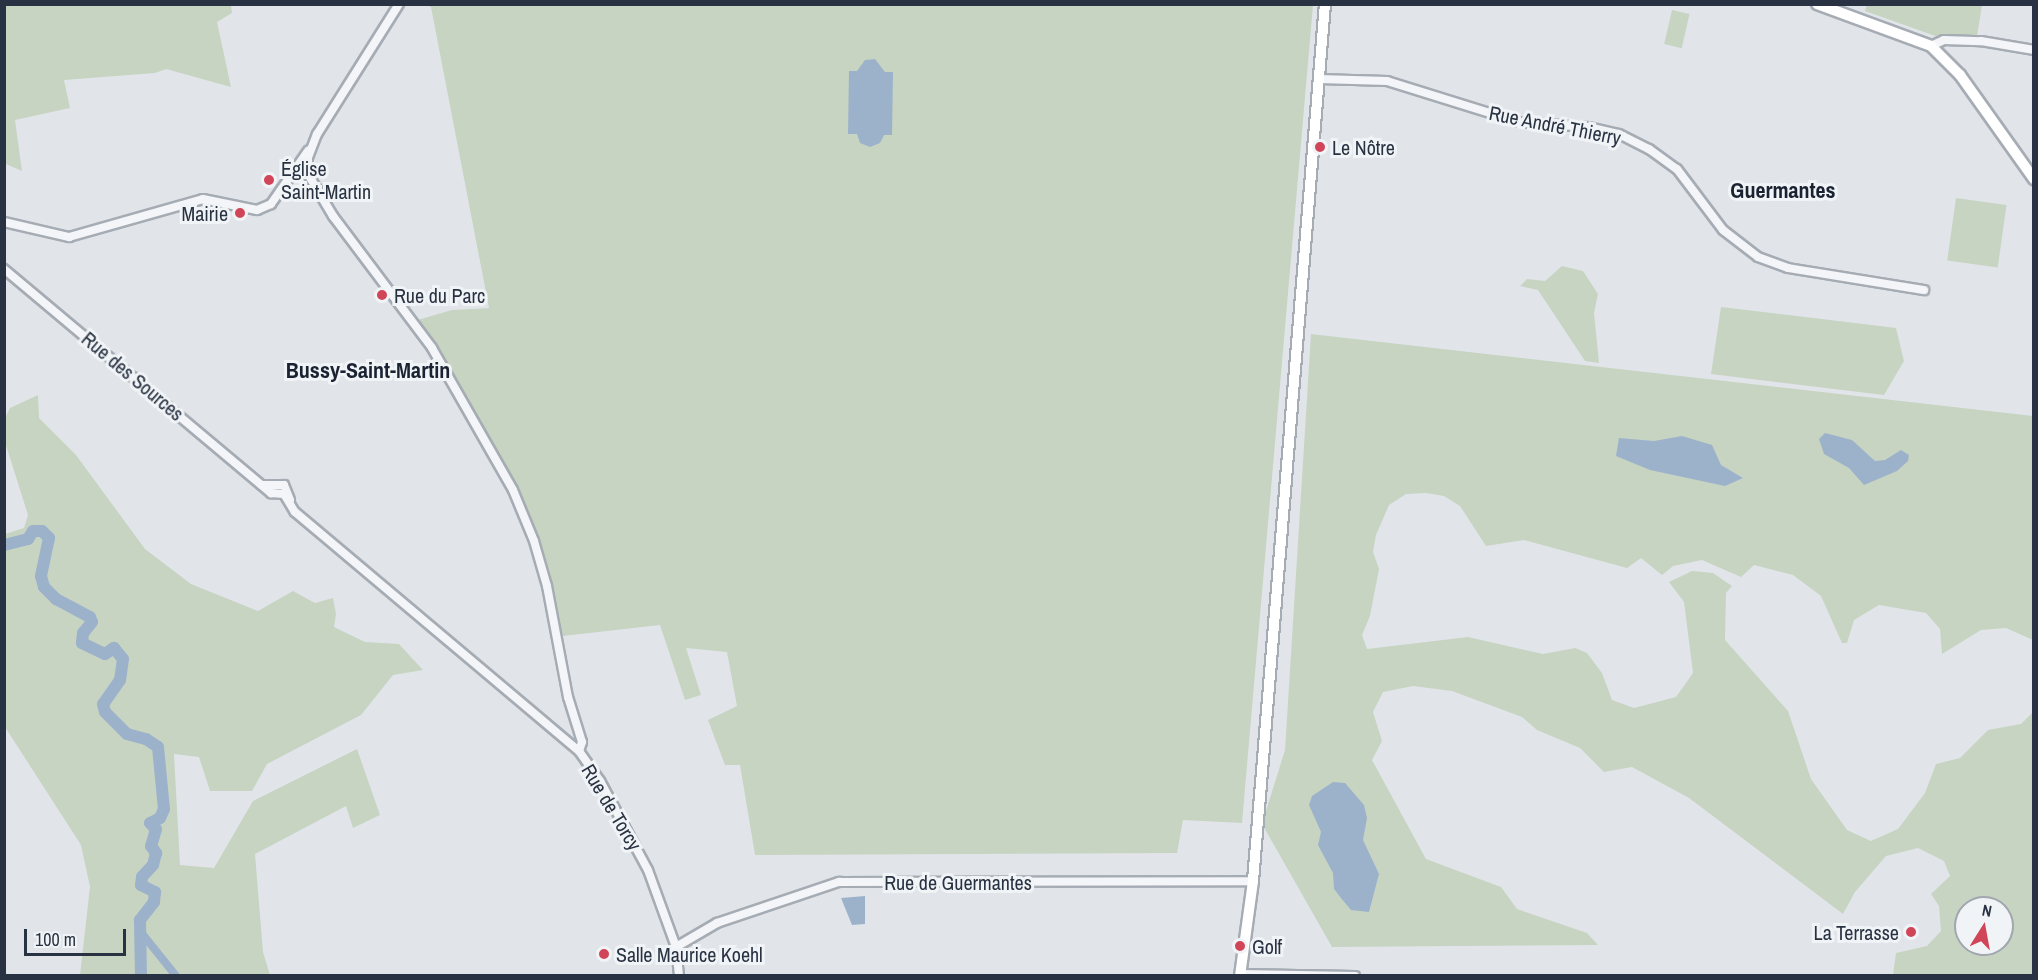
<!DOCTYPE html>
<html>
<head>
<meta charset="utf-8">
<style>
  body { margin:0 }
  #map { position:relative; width:2038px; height:980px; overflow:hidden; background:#e1e5ea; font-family:"Archivo Narrow",sans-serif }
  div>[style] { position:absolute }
  .green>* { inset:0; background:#c7d4c2; transform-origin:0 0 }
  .water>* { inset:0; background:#9cb2cb }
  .canal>* { height:8px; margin:-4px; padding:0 4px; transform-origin:4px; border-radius:4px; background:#9cb2cb }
  .river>* { height:12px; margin:-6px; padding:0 6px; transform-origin:6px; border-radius:6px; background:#9cb2cb }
  .roads { filter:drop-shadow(2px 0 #a6acb4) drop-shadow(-2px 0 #a6acb4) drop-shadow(0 2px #a6acb4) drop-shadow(0 -2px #a6acb4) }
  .minor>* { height:8px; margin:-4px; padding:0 4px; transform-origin:4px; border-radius:4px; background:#f4f5f8 }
  .major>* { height:10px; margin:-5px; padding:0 5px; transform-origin:5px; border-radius:5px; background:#fff }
  .dots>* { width:16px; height:16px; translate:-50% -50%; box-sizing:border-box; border:3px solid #f1f4f7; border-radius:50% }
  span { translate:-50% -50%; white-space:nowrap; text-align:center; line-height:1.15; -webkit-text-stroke:6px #f1f4f7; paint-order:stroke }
  .street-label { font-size:20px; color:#293242 }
  .poi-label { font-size:20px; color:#293242 }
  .left { translate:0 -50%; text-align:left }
  .right { translate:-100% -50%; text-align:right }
  .quarter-label { font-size:22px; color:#1b2333; font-weight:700 }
  .frame { position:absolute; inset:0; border:6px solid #293242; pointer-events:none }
  .north { position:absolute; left:1954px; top:896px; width:60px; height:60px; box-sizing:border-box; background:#f1f4f7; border:2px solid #a1a6af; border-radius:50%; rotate:11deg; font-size:16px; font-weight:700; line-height:24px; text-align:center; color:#293242 }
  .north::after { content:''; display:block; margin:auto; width:21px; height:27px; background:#d14559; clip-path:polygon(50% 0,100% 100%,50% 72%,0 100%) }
  .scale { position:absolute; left:24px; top:929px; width:102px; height:27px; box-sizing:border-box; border:3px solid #293242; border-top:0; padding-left:8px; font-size:18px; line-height:21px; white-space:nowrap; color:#293242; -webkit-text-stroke:4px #f1f4f7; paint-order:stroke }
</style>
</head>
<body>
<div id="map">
  <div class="green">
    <div style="clip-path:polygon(4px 5px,231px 5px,232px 13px,217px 22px,231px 87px,166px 69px,155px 73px,64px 80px,70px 108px,15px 120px,22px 171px,6px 164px,5px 159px)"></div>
    <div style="clip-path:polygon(426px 5px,1313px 5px,1242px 823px,1183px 820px,1177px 853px,755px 855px,740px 765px,725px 765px,708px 720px,737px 706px,727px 652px,686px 648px,701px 695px,685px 700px,660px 625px,563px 636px,538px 538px,435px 346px,414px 321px,452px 310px,489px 308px,431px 7px)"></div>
    <div style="clip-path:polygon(1867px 5px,1982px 5px,1977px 36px,1941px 38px,1865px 11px)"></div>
    <div style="left:1672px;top:10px;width:18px;height:35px;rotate:13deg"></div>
    <div style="left:1956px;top:198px;width:51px;height:63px;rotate:8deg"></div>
    <div style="clip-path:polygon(1562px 266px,1583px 271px,1598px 294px,1594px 313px,1599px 363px,1585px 361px,1538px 290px,1520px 286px,1527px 279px,1545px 281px)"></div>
    <div style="clip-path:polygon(1721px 307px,1896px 328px,1904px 361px,1884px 395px,1711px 374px)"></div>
    <div style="clip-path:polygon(evenodd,1311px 334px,2033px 416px,2033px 640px,2006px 628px,1981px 630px,1942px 654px,1940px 629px,1926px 613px,1879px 605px,1854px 620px,1847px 643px,1842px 643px,1821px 596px,1793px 575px,1754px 565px,1741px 577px,1702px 560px,1673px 566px,1662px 575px,1641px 558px,1627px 568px,1524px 540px,1486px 546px,1460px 506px,1444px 496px,1426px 493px,1406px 494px,1389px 505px,1376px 535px,1373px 552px,1379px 569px,1370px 616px,1362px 635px,1367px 649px,1468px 637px,1543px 654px,1575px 648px,1587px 653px,1602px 673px,1612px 700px,1634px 708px,1676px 697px,1693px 673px,1684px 602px,1669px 582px,1692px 571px,1713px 573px,1732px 586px,1726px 593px,1725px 640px,1788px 711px,1811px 779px,1847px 830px,1871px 841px,1898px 829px,1925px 793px,1936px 764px,1960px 758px,1988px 730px,2021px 724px,2033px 712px,2033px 975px,1893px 975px,1896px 953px,1927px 946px,1941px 931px,1939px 906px,1931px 894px,1950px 876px,1944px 861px,1918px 848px,1886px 856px,1855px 892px,1843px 914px,1689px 798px,1632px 767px,1604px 772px,1580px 748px,1537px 730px,1522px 717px,1452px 691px,1413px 686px,1383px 692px,1373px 712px,1382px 741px,1372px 760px,1426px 859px,1501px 887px,1517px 909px,1587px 933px,1598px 945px,1332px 947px,1262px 824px,1285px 750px,1311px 334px,1966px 908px,2002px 908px,2002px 944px,1966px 944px,1966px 908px)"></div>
    <div style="clip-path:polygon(38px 395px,39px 418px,76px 455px,145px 549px,191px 584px,258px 611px,293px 591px,315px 603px,333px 598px,336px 614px,334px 627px,365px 642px,399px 644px,423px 670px,393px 675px,361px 715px,267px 764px,252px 791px,210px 791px,199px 757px,174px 754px,180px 865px,214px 868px,253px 801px,357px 749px,380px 815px,353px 828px,346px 806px,255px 854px,263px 952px,270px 975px,80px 975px,90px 887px,81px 845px,5px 727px,5px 534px,24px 528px,28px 515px,5px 442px,5px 418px,10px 408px)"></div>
  </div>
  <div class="water">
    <div style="clip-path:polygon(875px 59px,885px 72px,893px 72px,892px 135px,884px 135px,880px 143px,870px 147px,860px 143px,857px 134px,848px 134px,849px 71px,857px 71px,865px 60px)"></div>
    <div style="clip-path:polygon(1825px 433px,1852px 440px,1875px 461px,1885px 460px,1901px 450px,1909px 455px,1908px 461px,1897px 471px,1864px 485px,1849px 468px,1824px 454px,1819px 439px)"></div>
    <div style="clip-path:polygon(1682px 436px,1712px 445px,1721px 465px,1743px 478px,1725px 486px,1650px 470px,1616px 456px,1619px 438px,1654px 441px)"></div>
    <div style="clip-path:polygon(1333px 782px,1345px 783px,1364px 805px,1367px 818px,1363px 840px,1379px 874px,1369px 912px,1351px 910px,1341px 898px,1334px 889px,1333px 873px,1318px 845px,1321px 832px,1309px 805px,1312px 796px)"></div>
    <div style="clip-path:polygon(865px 896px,865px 924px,852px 925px,841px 898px)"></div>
  </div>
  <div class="canal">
    <div style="left:140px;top:931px;width:58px;rotate:51.3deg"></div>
  </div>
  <div class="river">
    <div style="left:4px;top:545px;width:25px;rotate:-14deg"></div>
    <div style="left:28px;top:539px;width:9px;rotate:-58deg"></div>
    <div style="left:33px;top:531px;width:9px"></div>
    <div style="left:42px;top:531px;width:10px;rotate:45deg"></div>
    <div style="left:49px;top:538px;width:39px;rotate:102deg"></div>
    <div style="left:41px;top:576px;width:11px;rotate:75deg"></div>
    <div style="left:44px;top:587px;width:17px;rotate:45deg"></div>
    <div style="left:56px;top:599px;width:38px;rotate:28deg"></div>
    <div style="left:90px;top:617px;width:5px;rotate:68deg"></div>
    <div style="left:92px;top:622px;width:14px;rotate:129deg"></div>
    <div style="left:83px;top:633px;width:10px;rotate:96deg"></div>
    <div style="left:82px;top:643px;width:25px;rotate:26deg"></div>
    <div style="left:105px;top:654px;width:11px;rotate:-34deg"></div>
    <div style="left:114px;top:648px;width:14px;rotate:51deg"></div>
    <div style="left:123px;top:659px;width:21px;rotate:98deg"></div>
    <div style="left:120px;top:680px;width:29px;rotate:125deg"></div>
    <div style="left:103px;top:704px;width:8px;rotate:76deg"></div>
    <div style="left:105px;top:712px;width:31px;rotate:45deg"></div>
    <div style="left:127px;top:734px;width:20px;rotate:15deg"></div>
    <div style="left:146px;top:739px;width:14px;rotate:34deg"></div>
    <div style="left:158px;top:747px;width:62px;rotate:84.5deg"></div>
    <div style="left:164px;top:809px;width:10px;rotate:114deg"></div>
    <div style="left:160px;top:818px;width:11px;rotate:153deg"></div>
    <div style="left:150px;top:823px;width:8px;rotate:45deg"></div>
    <div style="left:156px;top:829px;width:18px;rotate:106deg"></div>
    <div style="left:151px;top:846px;width:9px;rotate:54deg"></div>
    <div style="left:156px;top:853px;width:12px;rotate:104deg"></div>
    <div style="left:153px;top:865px;width:16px;rotate:133deg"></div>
    <div style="left:142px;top:877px;width:8px;rotate:97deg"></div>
    <div style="left:141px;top:885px;width:16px;rotate:27deg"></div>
    <div style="left:155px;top:892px;width:10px;rotate:96deg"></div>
    <div style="left:154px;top:902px;width:23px;rotate:128deg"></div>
    <div style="left:140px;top:920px;width:56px;rotate:89deg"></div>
  </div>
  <div class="roads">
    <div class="minor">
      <div style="left:399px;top:4px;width:154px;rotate:122.2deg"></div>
      <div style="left:317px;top:134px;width:26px;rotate:111deg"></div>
      <div style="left:308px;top:158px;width:16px;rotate:90deg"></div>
      <div style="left:308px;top:174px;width:49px;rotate:59.2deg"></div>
      <div style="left:333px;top:216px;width:165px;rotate:53.1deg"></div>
      <div style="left:432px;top:348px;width:163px;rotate:60.3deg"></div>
      <div style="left:513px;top:490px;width:55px;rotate:67.6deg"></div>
      <div style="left:534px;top:541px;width:47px;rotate:73.9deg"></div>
      <div style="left:547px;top:586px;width:113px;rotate:79.3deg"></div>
      <div style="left:568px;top:697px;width:47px;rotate:72.7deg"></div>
      <div style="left:582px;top:742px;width:9px;rotate:108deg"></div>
      <div style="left:1931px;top:46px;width:14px;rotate:-25deg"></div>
      <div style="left:1944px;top:40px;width:37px;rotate:2deg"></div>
      <div style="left:1981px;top:41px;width:54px;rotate:9.6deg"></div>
      <div style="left:1319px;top:79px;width:68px;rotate:1.7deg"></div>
      <div style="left:1387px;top:81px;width:138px;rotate:17.3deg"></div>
      <div style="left:1519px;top:122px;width:69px;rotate:4.1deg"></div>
      <div style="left:1588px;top:127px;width:32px;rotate:13deg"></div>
      <div style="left:1619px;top:134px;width:34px;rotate:27deg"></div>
      <div style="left:1649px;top:149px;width:34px;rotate:36deg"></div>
      <div style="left:1677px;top:169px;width:76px;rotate:53deg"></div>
      <div style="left:1723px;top:230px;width:44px;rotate:37.6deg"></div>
      <div style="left:1758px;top:257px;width:32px;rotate:20deg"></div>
      <div style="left:1788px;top:268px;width:138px;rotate:9.2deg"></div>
      <div style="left:4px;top:222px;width:67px;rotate:13deg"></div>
      <div style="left:69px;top:237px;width:139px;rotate:-15.8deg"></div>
      <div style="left:203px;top:199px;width:55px;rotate:11.5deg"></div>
      <div style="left:257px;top:210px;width:15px;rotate:-23deg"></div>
      <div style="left:271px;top:204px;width:65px;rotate:-55.1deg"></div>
      <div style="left:4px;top:269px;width:349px;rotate:40deg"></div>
      <div style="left:271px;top:493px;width:13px;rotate:4deg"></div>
      <div style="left:284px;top:494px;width:21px;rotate:59deg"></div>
      <div style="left:295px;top:512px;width:371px;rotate:40.1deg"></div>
      <div style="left:579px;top:751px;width:37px;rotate:55deg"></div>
      <div style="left:600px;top:781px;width:101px;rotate:61.7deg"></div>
      <div style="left:648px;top:870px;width:82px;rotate:70deg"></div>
      <div style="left:676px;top:947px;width:29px;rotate:84deg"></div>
      <div style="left:262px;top:485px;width:22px"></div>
      <div style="left:284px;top:485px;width:16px;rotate:68deg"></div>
      <div style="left:676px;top:947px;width:48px;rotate:-30.3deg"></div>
      <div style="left:717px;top:923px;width:129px;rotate:-18.6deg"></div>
      <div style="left:839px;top:882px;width:414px;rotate:-0.1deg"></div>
      <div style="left:1240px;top:974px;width:115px;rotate:1deg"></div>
    </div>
    <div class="major">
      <div style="left:1817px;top:4px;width:121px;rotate:20.2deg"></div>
      <div style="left:1931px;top:46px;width:41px;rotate:45deg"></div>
      <div style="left:1960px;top:75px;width:128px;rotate:54.6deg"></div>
      <div style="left:1240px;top:976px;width:96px;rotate:-82.2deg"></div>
      <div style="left:1253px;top:881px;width:880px;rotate:-85.31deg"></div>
    </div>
  </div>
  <div class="dots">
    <div style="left:1320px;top:147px;background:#d14559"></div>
    <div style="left:269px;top:180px;background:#d14559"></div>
    <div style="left:240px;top:213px;background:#d14559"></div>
    <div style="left:382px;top:295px;background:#d14559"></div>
    <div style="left:1911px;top:932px;background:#d14559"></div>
    <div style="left:1240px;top:946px;background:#d14559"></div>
    <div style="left:604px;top:954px;background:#d14559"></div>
  </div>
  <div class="street-label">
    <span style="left:1555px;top:125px;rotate:11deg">Rue André Thierry</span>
    <span style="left:133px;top:376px;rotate:40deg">Rue des Sources</span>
    <span style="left:612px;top:807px;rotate:59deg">Rue de Torcy</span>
    <span style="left:958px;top:882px">Rue de Guermantes</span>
  </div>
  <div class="poi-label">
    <span class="left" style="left:1332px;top:147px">Le Nôtre</span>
    <span class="left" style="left:281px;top:180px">Église<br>Saint-Martin</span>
    <span class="right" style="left:228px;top:213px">Mairie</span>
    <span class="left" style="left:394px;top:295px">Rue du Parc</span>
    <span class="right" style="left:1899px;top:932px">La Terrasse</span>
    <span class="left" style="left:1252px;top:946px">Golf</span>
    <span class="left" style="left:616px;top:954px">Salle Maurice Koehl</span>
  </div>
  <div class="quarter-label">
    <span style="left:1783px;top:191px">Guermantes</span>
    <span style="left:368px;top:371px">Bussy-Saint-Martin</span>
  </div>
  <div class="frame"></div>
  <div class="north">N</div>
  <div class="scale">100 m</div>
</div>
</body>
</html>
